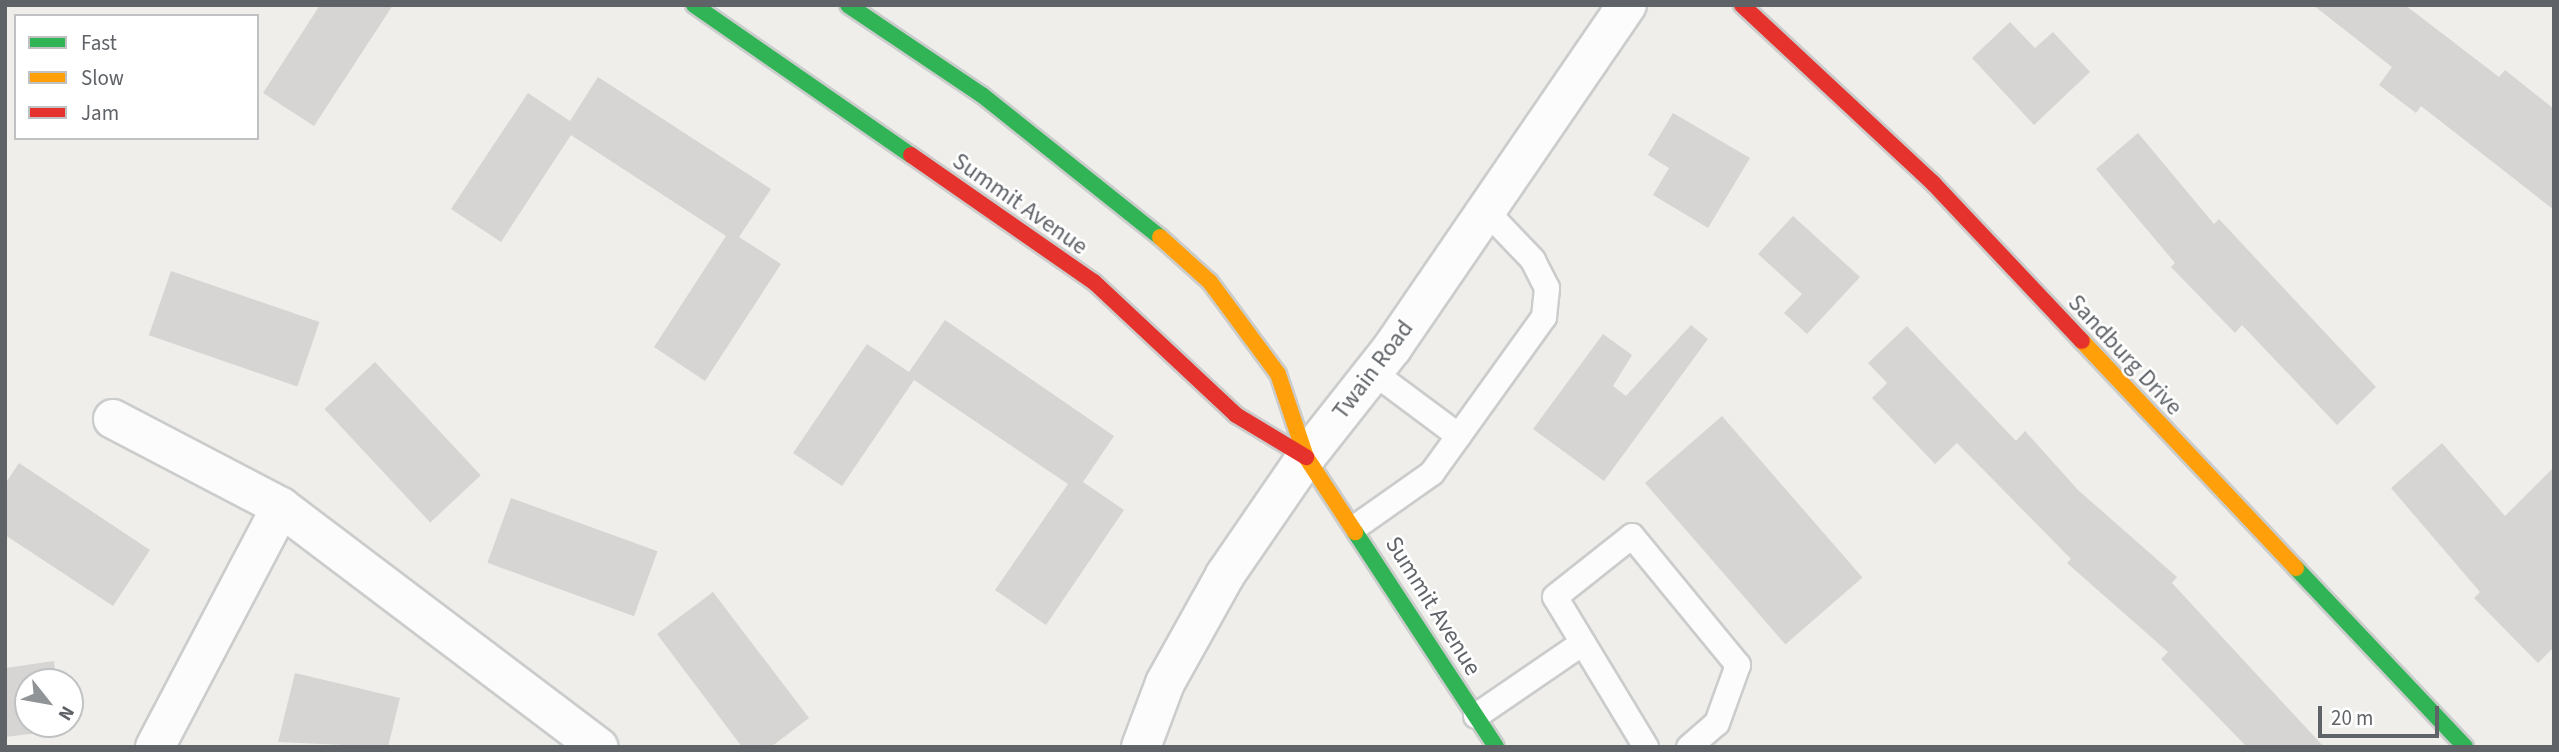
<!DOCTYPE html>
<html>
<head>
<meta charset="utf-8">
<style>
  body { margin:0 }
  #map { position:relative; width:2559px; height:752px; overflow:hidden; background:#efeeea; font-family:"Source Sans 3",sans-serif }
  div>[style] { position:absolute }
  .building>* { inset:0; background:#d6d5d3; transform-origin:0 0 }
  .roads { filter:drop-shadow(2px 0 #cbcccc) drop-shadow(-2px 0 #cbcccc) drop-shadow(0 2px #cbcccc) drop-shadow(0 -2px #cbcccc) }
  .lane>* { height:24px; margin:-12px; padding:0 12px; transform-origin:12px; border-radius:12px; background:#fdfcfc }
  .street>* { height:38px; margin:-19px; padding:0 19px; transform-origin:19px; border-radius:19px; background:#fdfcfc }
  .fast>* { height:16px; margin:-8px; padding:0 8px; transform-origin:8px; border-radius:8px; background:#30b455 }
  .slow>* { height:16px; margin:-8px; padding:0 8px; transform-origin:8px; border-radius:8px; background:#ff9f0a }
  .jam>* { height:16px; margin:-8px; padding:0 8px; transform-origin:8px; border-radius:8px; background:#e5322d }
  span { translate:-50% -50%; white-space:nowrap; text-align:center; line-height:1.15; -webkit-text-stroke:5px #fff; paint-order:stroke }
  .street-label { font-size:24px; color:#5f6368 }
  .frame { position:absolute; inset:0; border:7px solid #5f6368; pointer-events:none }
  .legend { position:absolute; left:14px; top:14px; width:245px; height:126px; box-sizing:border-box; background:#fff; border:2px solid #bfc1c3; margin:0; padding:9px 12px; list-style:none; font-size:21px; color:#5f6368 }
  .legend li { display:flex; align-items:center; gap:14px; height:35px }
  .legend b { width:35px; border:2px solid #bfc1c3 }
  .north { position:absolute; left:14px; top:668px; width:70px; height:70px; box-sizing:border-box; background:#fff; border:2px solid #bfc1c3; border-radius:50%; rotate:121deg; font-size:19px; font-weight:700; line-height:28px; text-align:center; color:#5f6368 }
  .north::after { content:''; display:block; margin:auto; width:24px; height:32px; background:#919496; clip-path:polygon(50% 0,100% 100%,50% 72%,0 100%) }
  .scale { position:absolute; left:2318px; top:706px; width:121px; height:32px; box-sizing:border-box; border:4px solid #5f6368; border-top:0; padding-left:9px; font-size:21px; line-height:24px; white-space:nowrap; color:#5f6368; -webkit-text-stroke:5px #fff; paint-order:stroke }
</style>
</head>
<body>
<div id="map">
  <div class="building">
    <div style="clip-path:polygon(320px 5px,393px 5px,314px 126px,263px 93px)"></div>
    <div style="clip-path:polygon(2313px 5px,2405px 5px,2499px 77px,2505px 70px,2554px 109px,2554px 210px,2421px 106px,2416px 113px,2379px 85px,2392px 67px)"></div>
    <div style="clip-path:polygon(2010px 22px,2035px 48px,2053px 32px,2090px 72px,2034px 125px,1972px 58px)"></div>
    <div style="clip-path:polygon(598px 77px,771px 189px,739px 237px,781px 264px,705px 381px,654px 347px,726px 236px,571px 135px,501px 242px,451px 209px,528px 93px,570px 121px)"></div>
    <div style="clip-path:polygon(1673px 113px,1750px 158px,1708px 228px,1653px 195px,1669px 168px,1648px 155px)"></div>
    <div style="clip-path:polygon(2138px 133px,2214px 224px,2219px 219px,2376px 387px,2337px 425px,2242px 325px,2235px 333px,2171px 267px,2175px 263px,2096px 169px)"></div>
    <div style="clip-path:polygon(1793px 216px,1860px 277px,1807px 334px,1784px 313px,1802px 294px,1758px 254px)"></div>
    <div style="left:171px;top:271px;width:157px;height:68px;rotate:19deg"></div>
    <div style="clip-path:polygon(945px 320px,1114px 436px,1083px 482px,1124px 510px,1046px 625px,995px 590px,1068px 484px,914px 380px,842px 486px,793px 453px,867px 344px,909px 372px)"></div>
    <div style="clip-path:polygon(1691px 325px,1708px 339px,1604px 481px,1533px 429px,1603px 334px,1632px 355px,1613px 386px,1626px 396px)"></div>
    <div style="clip-path:polygon(1907px 326px,2016px 441px,2025px 431px,2078px 490px,2177px 577px,2172px 583px,2324px 747px,2247px 747px,2161px 659px,2168px 652px,2067px 563px,2071px 559px,1957px 443px,1935px 464px,1872px 398px,1887px 383px,1868px 363px)"></div>
    <div style="left:375px;top:362px;width:155px;height:69px;rotate:47deg"></div>
    <div style="left:1722px;top:416px;width:214px;height:102px;rotate:49deg"></div>
    <div style="clip-path:polygon(2442px 443px,2505px 516px,2554px 467px,2554px 647px,2538px 663px,2474px 598px,2480px 592px,2391px 488px)"></div>
    <div style="clip-path:polygon(19px 463px,150px 550px,113px 606px,5px 535px,5px 484px)"></div>
    <div style="left:511px;top:498px;width:156px;height:69px;rotate:20deg"></div>
    <div style="clip-path:polygon(713px 592px,809px 718px,771px 747px,742px 747px,657px 634px)"></div>
    <div style="clip-path:polygon(54px 661px,56px 682px,28px 682px,28px 724px,62px 724px,62px 730px,5px 737px,5px 668px)"></div>
    <div style="clip-path:polygon(295px 673px,400px 698px,388px 747px,278px 742px)"></div>
  </div>
  <div class="roads">
    <div class="lane">
      <div style="left:1373px;top:372px;width:107px;rotate:36.7deg"></div>
      <div style="left:1357px;top:526px;width:92px;rotate:-35.2deg"></div>
      <div style="left:1432px;top:473px;width:192px;rotate:-54.3deg"></div>
      <div style="left:1544px;top:317px;width:29px;rotate:-84deg"></div>
      <div style="left:1547px;top:288px;width:31px;rotate:-117deg"></div>
      <div style="left:1533px;top:260px;width:68px;rotate:-133.8deg"></div>
      <div style="left:1476px;top:716px;width:127px;rotate:-34.4deg"></div>
      <div style="left:1646px;top:747px;width:175px;rotate:-121.2deg"></div>
      <div style="left:1555px;top:597px;width:98px;rotate:-38.4deg"></div>
      <div style="left:1632px;top:536px;width:167px;rotate:50.6deg"></div>
      <div style="left:1738px;top:665px;width:62px;rotate:109.9deg"></div>
      <div style="left:1717px;top:723px;width:37px;rotate:139deg"></div>
    </div>
    <div class="street">
      <div style="left:113px;top:419px;width:190px;rotate:27.6deg"></div>
      <div style="left:155px;top:747px;width:271px;rotate:-62.3deg"></div>
      <div style="left:281px;top:507px;width:398px;rotate:37.1deg"></div>
      <div style="left:1141px;top:747px;width:68px;rotate:-69.4deg"></div>
      <div style="left:1165px;top:683px;width:124px;rotate:-60.9deg"></div>
      <div style="left:1225px;top:575px;width:143px;rotate:-55.5deg"></div>
      <div style="left:1306px;top:457px;width:139px;rotate:-51.7deg"></div>
      <div style="left:1392px;top:348px;width:416px;rotate:-55.6deg"></div>
    </div>
    <div class="fast">
      <div style="left:694px;top:5px;width:264px;rotate:34.7deg"></div>
      <div style="left:848px;top:5px;width:161px;rotate:33.9deg"></div>
      <div style="left:982px;top:95px;width:228px;rotate:38.6deg"></div>
      <div style="left:1355px;top:532px;width:257px;rotate:56.7deg"></div>
      <div style="left:2296px;top:568px;width:246px;rotate:46.6deg"></div>
    </div>
    <div class="slow">
      <div style="left:1160px;top:237px;width:67px;rotate:42deg"></div>
      <div style="left:1210px;top:282px;width:114px;rotate:53.5deg"></div>
      <div style="left:1278px;top:374px;width:88px;rotate:71.4deg"></div>
      <div style="left:1306px;top:457px;width:90px;rotate:56.8deg"></div>
      <div style="left:2082px;top:341px;width:312px;rotate:46.7deg"></div>
    </div>
    <div class="jam">
      <div style="left:1742px;top:5px;width:261px;rotate:43deg"></div>
      <div style="left:1933px;top:183px;width:217px;rotate:46.7deg"></div>
      <div style="left:911px;top:155px;width:223px;rotate:34.8deg"></div>
      <div style="left:1094px;top:282px;width:195px;rotate:43.1deg"></div>
      <div style="left:1236px;top:415px;width:82px;rotate:31deg"></div>
    </div>
  </div>
  <div class="street-label">
    <span style="left:1020px;top:204px;rotate:35deg">Summit Avenue</span>
    <span style="left:2125px;top:355px;rotate:47deg">Sandburg Drive</span>
    <span style="left:1373px;top:370px;rotate:-53deg">Twain Road</span>
    <span style="left:1433px;top:606px;rotate:58deg">Summit Avenue</span>
  </div>
  <div class="frame"></div>
  <ul class="legend">
  <li><b style="height:9px;background:#30b455"></b>Fast</li>
  <li><b style="height:9px;background:#ff9f0a"></b>Slow</li>
  <li><b style="height:9px;background:#e5322d"></b>Jam</li>
  </ul>
  <div class="north">N</div>
  <div class="scale">20 m</div>
</div>
</body>
</html>
